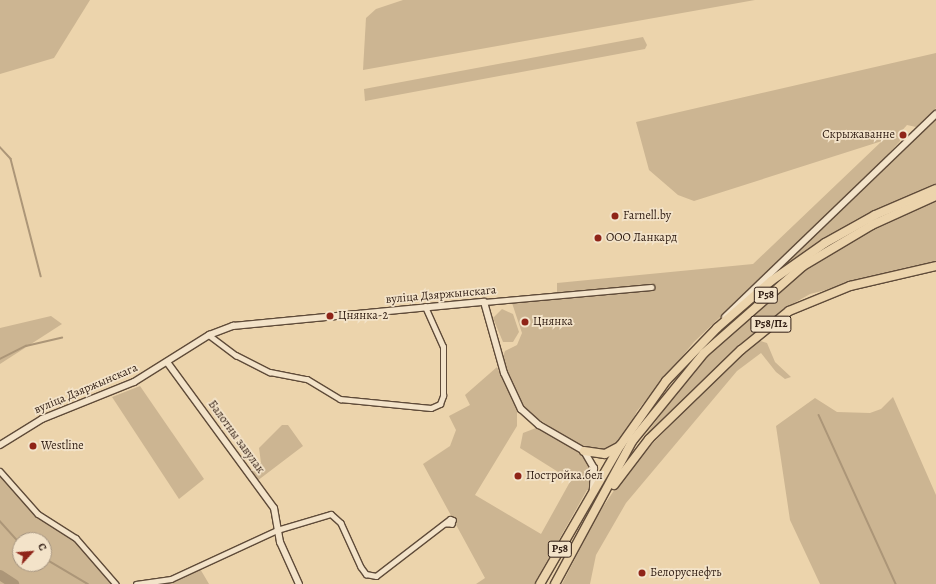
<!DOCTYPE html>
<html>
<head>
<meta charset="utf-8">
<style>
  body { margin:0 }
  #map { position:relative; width:936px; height:584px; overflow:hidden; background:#ecd4ac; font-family:Alegreya,serif }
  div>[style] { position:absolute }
  .green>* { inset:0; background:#ccb592 }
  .stream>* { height:1.5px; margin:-0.75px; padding:0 0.75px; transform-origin:0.75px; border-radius:0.75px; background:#ac9678 }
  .river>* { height:10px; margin:-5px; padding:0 5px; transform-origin:5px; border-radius:5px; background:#ac9678 }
  .roads { filter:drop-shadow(1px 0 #5f4b39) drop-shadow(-1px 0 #5f4b39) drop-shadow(0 1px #5f4b39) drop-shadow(0 -1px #5f4b39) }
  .street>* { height:4.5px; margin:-2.25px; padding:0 2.25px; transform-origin:2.25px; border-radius:2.25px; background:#f3e3c9 }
  .secondary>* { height:6px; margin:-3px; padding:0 3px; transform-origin:3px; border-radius:3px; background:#f3e3c9 }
  .highway>* { height:8px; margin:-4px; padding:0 4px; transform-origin:4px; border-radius:4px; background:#ecd4ac }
  .dots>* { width:11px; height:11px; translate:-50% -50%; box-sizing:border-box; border:2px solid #f3e3c9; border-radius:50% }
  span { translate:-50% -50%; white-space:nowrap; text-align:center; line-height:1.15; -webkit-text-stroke:3.5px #f3e3c9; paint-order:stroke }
  .shield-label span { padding:1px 3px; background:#f3e3c9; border:1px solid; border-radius:3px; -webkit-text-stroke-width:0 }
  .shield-label { font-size:11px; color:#301d13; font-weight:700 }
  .poi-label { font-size:12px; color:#301d13 }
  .right { translate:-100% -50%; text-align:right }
  .left { translate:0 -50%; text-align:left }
  .street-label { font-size:12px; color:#301d13 }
  .north { position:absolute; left:12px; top:532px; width:40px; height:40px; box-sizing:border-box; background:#f3e3c9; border:1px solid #a59480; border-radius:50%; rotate:64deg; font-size:11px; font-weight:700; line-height:16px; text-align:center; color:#301d13 }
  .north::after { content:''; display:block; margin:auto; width:14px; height:18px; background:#8f2418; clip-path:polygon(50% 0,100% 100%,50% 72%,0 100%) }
</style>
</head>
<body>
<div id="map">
  <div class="green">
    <div style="clip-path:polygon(0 0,90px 0,54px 58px,0 74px)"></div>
    <div style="clip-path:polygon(403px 0,755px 0,363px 70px,366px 18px,376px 9px)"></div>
    <div style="clip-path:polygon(643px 37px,647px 45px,645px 49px,365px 101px,364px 89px)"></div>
    <div style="clip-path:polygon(936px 53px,936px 108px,916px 127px,907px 125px,899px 134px,900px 141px,870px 174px,694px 342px,637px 411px,620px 446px,612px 452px,585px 451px,590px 458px,593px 491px,587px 490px,534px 584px,476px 584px,485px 578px,423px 464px,450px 446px,456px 430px,449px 416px,470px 405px,465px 395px,497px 367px,517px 411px,517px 426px,475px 495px,541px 534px,571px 480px,520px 448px,523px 433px,536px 428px,582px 449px,530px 413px,517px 397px,502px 359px,505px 351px,517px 345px,522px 333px,511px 300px,557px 296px,557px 283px,753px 264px,882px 141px,694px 201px,678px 195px,649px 170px,636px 122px)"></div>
    <div style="clip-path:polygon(936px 118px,936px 183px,855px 220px,769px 277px)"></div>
    <div style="clip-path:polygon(936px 201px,936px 262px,810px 294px,782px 310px,745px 340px,638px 445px,702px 359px,786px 283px,861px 236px)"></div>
    <div style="clip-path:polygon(502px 309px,513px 314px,519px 332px,513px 342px,503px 342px,493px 318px)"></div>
    <div style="clip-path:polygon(51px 316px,62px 324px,0 364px,0 328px)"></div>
    <div style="clip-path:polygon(757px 340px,767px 343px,775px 362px,791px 377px,785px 379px,776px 372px,761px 353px,737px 371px,626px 503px,596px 555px,590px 584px,562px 584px,598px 514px,632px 464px)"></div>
    <div style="clip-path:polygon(140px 386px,204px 479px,179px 499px,112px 397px)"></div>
    <div style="clip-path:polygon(893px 397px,936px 495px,936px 584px,820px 584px,790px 520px,776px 426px,815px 398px,837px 412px,870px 413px,881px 409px)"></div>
    <div style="clip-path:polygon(282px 425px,288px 425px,303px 446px,257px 481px,250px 471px,261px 463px,259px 448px)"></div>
    <div style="clip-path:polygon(evenodd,0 471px,32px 508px,76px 538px,116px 584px,0 584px,0 471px,20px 540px,44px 540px,44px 564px,20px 564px,20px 540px)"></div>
    <div style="clip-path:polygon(199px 567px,209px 584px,136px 584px,161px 582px)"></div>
  </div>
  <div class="stream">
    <div style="left:0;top:147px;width:16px;rotate:47deg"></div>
    <div style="left:11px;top:159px;width:121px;rotate:75.6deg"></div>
    <div style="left:0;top:359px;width:29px;rotate:-27deg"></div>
    <div style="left:26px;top:346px;width:37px;rotate:-13deg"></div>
    <div style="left:819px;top:415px;width:186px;rotate:65.5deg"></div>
    <div style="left:0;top:521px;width:30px;rotate:48deg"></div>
    <div style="left:44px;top:558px;width:51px;rotate:30.6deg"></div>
  </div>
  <div class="river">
    <div style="left:0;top:575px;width:17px;rotate:33deg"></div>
  </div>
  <div class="roads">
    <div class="street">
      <div style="left:484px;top:302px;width:168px;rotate:-5.1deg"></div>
      <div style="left:209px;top:335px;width:34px;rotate:37deg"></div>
      <div style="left:236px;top:355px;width:38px;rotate:27deg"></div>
      <div style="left:270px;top:372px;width:38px;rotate:11deg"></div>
      <div style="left:307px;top:379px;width:39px;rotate:31deg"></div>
      <div style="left:340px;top:399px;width:91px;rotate:5.6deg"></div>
      <div style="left:431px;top:408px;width:10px;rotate:-24deg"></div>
      <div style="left:440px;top:404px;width:9px;rotate:-69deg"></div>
      <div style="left:443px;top:396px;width:49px;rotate:-90deg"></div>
      <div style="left:443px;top:347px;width:44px;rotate:-114.2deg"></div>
      <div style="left:0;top:471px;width:57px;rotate:48.5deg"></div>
      <div style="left:38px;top:514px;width:45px;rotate:32.3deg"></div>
      <div style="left:76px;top:538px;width:61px;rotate:49deg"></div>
      <div style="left:136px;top:584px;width:35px;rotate:-8deg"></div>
      <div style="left:171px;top:579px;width:117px;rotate:-24.8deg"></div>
      <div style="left:277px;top:530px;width:56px;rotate:-16.5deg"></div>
      <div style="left:331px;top:514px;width:13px;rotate:42deg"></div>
      <div style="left:341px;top:523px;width:48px;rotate:65.6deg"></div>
      <div style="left:361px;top:567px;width:9px;rotate:54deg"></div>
      <div style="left:366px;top:574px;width:10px;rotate:11deg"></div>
      <div style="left:376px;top:576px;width:93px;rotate:-37.6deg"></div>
      <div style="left:450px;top:519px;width:3px;rotate:18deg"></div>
      <div style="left:453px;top:520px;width:4px;rotate:104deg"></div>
      <div style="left:452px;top:524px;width:6px;rotate:180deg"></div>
    </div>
    <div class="secondary">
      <div style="left:725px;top:317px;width:293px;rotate:-43.9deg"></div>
      <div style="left:167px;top:362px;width:181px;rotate:53.8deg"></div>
      <div style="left:274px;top:508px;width:35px;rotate:80deg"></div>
      <div style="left:280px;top:542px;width:46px;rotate:65.7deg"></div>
      <div style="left:0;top:445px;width:49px;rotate:-31.8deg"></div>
      <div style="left:42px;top:419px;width:99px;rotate:-21.9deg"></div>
      <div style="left:134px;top:382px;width:89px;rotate:-32.1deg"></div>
      <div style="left:209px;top:335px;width:26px;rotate:-21deg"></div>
      <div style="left:233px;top:326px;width:252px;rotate:-5.5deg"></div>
      <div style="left:484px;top:302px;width:74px;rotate:74.3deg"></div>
      <div style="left:504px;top:373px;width:40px;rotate:65deg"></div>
      <div style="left:521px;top:409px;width:24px;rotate:42deg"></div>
      <div style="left:539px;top:425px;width:52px;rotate:30deg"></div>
      <div style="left:584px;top:451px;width:20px;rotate:60deg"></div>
      <div style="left:594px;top:468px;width:22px;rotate:93deg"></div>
    </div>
    <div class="highway">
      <div style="left:584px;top:451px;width:21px;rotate:8deg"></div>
      <div style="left:605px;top:454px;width:15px;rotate:-28deg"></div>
      <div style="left:614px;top:485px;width:58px;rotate:-52.7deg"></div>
      <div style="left:649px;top:439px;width:128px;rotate:-44.1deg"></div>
      <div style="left:741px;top:350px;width:62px;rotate:-39.1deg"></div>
      <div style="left:789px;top:311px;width:66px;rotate:-22.3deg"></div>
      <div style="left:850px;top:286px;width:88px;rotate:-13.1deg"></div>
      <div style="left:540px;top:584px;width:160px;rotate:-59.9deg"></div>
      <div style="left:620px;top:446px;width:80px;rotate:-54.7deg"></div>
      <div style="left:666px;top:381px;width:74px;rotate:-46.1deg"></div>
      <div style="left:717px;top:328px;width:72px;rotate:-41deg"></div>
      <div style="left:771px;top:281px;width:66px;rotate:-35.1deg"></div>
      <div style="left:825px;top:243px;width:57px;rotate:-29.2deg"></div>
      <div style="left:875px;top:215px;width:66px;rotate:-23.1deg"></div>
      <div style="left:555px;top:584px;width:164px;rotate:-61.6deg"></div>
      <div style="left:633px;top:440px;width:112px;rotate:-50.8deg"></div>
      <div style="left:704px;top:353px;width:132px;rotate:-41.3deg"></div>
      <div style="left:803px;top:266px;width:80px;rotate:-30.7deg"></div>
      <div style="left:872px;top:225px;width:70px;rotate:-24.4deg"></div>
    </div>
  </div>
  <div class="dots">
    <div style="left:903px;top:135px;background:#8f2418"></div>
    <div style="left:615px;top:216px;background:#8f2418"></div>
    <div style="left:598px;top:238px;background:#8f2418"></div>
    <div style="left:330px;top:316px;background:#8f2418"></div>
    <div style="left:525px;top:322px;background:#8f2418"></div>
    <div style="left:33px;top:446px;background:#8f2418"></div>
    <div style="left:518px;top:476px;background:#8f2418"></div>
    <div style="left:642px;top:573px;background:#8f2418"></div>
  </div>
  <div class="shield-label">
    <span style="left:766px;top:295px">Р58</span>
    <span style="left:771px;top:324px">Р58/П2</span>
    <span style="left:560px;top:549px">Р58</span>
  </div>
  <div class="poi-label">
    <span class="right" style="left:895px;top:135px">Скрыжаванне</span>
    <span class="left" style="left:623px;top:216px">Farnell.by</span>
    <span class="left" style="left:606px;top:238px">ООО Ланкард</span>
    <span class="left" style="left:338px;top:316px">Цнянка-2</span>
    <span class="left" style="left:533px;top:322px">Цнянка</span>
    <span class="left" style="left:41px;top:446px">Westline</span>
    <span class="left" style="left:526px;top:476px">Постройка.бел</span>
    <span class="left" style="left:650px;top:573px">Белоруснефть</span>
  </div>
  <div class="street-label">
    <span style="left:441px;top:295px;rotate:-5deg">вуліца Дзяржынскага</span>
    <span style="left:86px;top:389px;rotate:-23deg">вуліца Дзяржынскага</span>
    <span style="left:236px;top:437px;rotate:54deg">Балотны завулак</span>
  </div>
  <div class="north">С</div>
</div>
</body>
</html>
